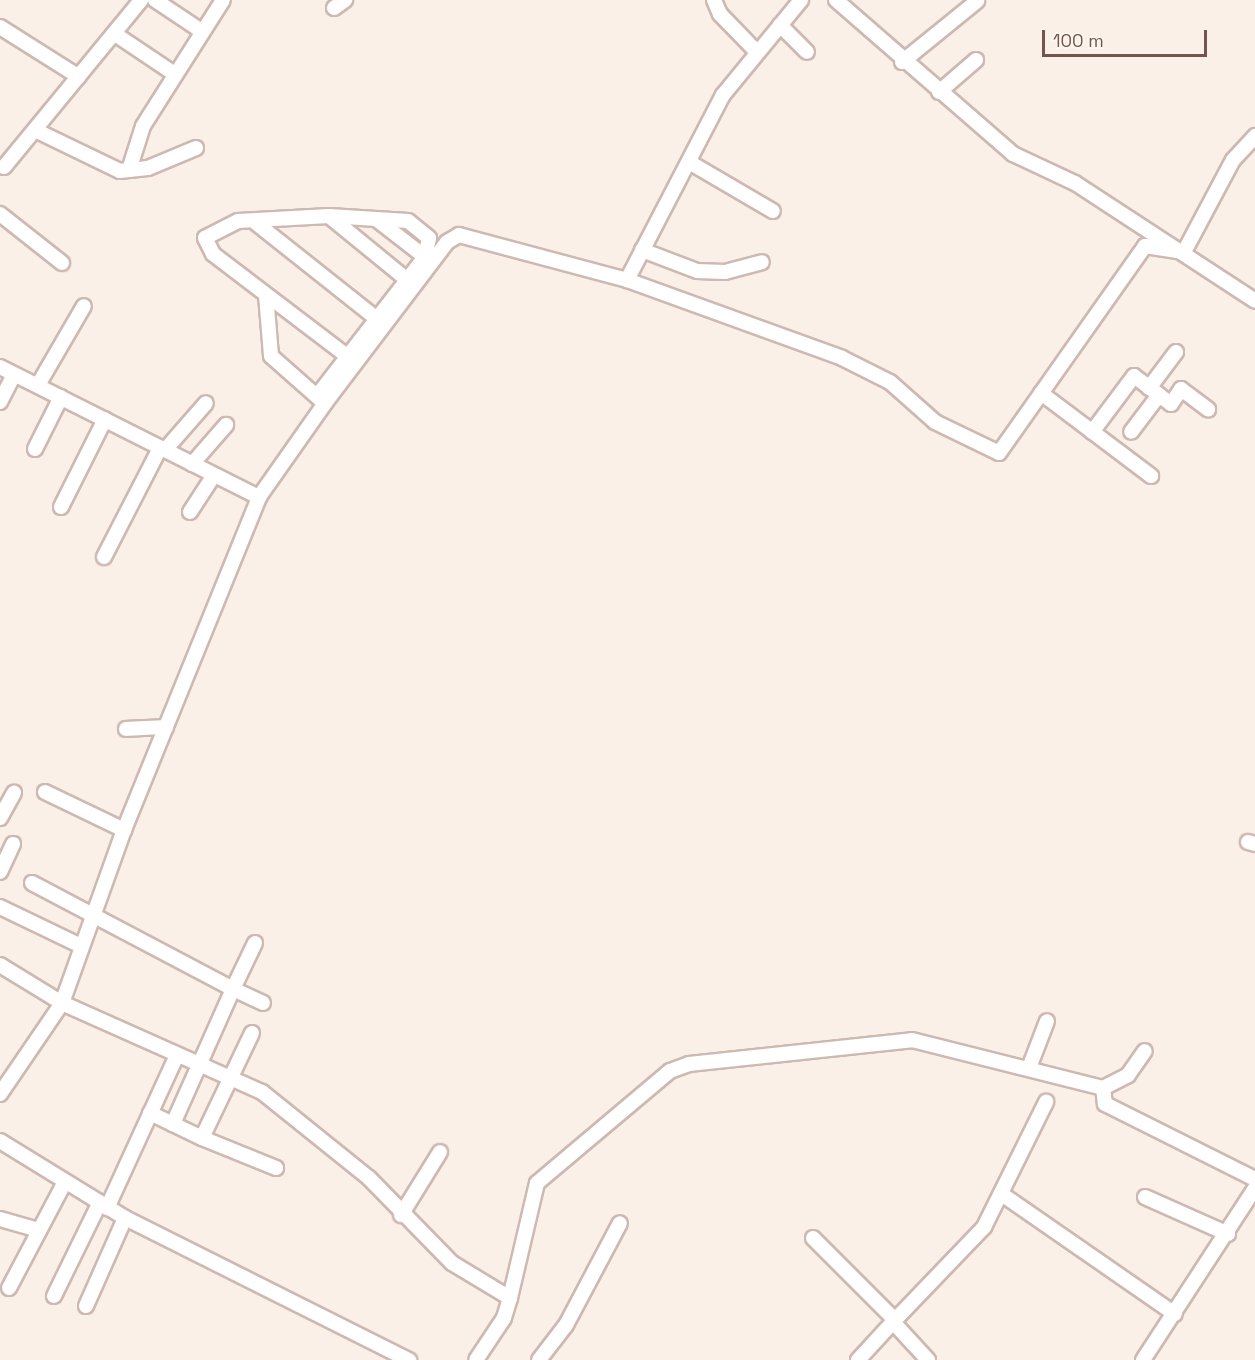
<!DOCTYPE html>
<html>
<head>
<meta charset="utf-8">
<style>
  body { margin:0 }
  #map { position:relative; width:1255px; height:1360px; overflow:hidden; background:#faf0e8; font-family:"Space Grotesk",sans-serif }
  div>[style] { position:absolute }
  .roads { filter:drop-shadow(2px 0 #cdb9b2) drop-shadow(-2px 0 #cdb9b2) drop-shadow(0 2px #cdb9b2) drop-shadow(0 -2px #cdb9b2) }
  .minor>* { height:14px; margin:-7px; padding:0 7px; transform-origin:7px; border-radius:7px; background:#fff }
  span { translate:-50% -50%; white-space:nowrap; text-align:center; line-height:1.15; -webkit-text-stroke:6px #fdf5ee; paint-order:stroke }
  .scale { position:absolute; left:1042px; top:30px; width:165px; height:27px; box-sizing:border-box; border:3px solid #72554f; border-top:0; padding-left:8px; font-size:18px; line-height:21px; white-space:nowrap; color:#72554f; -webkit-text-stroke:4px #fdf5ee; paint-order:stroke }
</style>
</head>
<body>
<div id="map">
  <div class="roads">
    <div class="minor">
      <div style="left:155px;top:0;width:54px;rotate:33.7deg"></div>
      <div style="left:714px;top:0;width:15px;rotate:67deg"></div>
      <div style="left:720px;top:14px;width:52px;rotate:45.8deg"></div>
      <div style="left:836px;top:0;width:235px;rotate:41deg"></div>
      <div style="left:1013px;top:154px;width:68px;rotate:25.1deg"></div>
      <div style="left:1075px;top:183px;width:215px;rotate:33.2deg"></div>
      <div style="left:334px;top:8px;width:14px;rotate:-36deg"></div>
      <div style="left:780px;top:25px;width:38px;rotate:45deg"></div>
      <div style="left:0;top:27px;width:93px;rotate:32.3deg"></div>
      <div style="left:115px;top:34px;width:70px;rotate:33.9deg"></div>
      <div style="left:902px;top:62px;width:97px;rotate:-39.1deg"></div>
      <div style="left:939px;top:92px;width:49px;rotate:-40.9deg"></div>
      <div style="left:35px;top:130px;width:94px;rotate:25.8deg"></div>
      <div style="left:120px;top:171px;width:28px;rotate:-6deg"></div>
      <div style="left:148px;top:168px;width:52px;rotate:-22.6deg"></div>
      <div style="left:689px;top:162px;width:97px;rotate:30.3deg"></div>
      <div style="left:4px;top:167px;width:216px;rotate:-50.6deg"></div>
      <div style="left:129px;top:170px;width:46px;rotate:-72.3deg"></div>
      <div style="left:143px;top:126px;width:149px;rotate:-57.6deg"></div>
      <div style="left:0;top:214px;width:79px;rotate:38.3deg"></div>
      <div style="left:329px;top:216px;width:99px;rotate:39.3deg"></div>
      <div style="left:376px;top:219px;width:62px;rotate:37.8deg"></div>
      <div style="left:256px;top:223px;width:154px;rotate:38.4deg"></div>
      <div style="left:642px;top:250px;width:59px;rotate:20.9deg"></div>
      <div style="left:697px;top:271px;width:28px;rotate:2deg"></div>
      <div style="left:725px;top:272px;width:38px;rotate:-15deg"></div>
      <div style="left:1184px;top:252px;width:104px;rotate:-62deg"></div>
      <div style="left:1233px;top:160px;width:33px;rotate:-47deg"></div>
      <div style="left:627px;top:280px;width:229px;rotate:19.9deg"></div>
      <div style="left:842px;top:358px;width:54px;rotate:26.6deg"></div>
      <div style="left:890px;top:382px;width:60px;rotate:41.6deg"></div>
      <div style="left:935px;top:422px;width:71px;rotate:25.8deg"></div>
      <div style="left:999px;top:453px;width:253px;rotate:-54.8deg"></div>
      <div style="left:1145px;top:246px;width:39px;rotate:9deg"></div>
      <div style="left:266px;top:295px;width:61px;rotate:85.3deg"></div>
      <div style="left:271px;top:356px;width:68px;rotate:41.4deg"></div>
      <div style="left:0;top:367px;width:290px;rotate:26.7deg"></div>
      <div style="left:38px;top:385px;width:91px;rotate:-59.8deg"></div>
      <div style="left:1149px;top:388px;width:45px;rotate:-53.1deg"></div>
      <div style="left:1041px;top:393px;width:138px;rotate:37deg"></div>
      <div style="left:1159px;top:395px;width:15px;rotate:37deg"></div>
      <div style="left:1171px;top:404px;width:18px;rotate:-56deg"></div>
      <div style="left:1181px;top:389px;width:34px;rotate:37deg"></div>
      <div style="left:317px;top:396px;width:176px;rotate:-52.2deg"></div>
      <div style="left:425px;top:257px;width:19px;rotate:-78deg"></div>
      <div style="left:429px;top:238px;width:27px;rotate:-141deg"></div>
      <div style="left:408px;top:221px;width:79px;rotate:-176.4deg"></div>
      <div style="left:329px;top:216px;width:91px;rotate:176.9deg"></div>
      <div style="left:238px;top:221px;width:37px;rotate:153deg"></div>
      <div style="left:205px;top:238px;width:18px;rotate:63deg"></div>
      <div style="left:213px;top:254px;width:168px;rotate:37.3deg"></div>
      <div style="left:0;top:402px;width:30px;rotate:-63deg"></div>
      <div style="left:1092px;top:432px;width:70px;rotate:-53.1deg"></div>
      <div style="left:1134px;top:376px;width:31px;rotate:37deg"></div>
      <div style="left:1159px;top:395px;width:46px;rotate:127.1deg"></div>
      <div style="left:35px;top:449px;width:58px;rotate:-63.4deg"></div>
      <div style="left:165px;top:450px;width:62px;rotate:-48.9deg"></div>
      <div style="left:192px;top:464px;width:52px;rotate:-48.9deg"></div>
      <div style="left:61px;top:507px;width:98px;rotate:-63.4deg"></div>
      <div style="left:190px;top:512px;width:44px;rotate:-57deg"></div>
      <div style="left:104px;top:557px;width:123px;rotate:-62.8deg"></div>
      <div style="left:126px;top:729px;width:40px;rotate:-2.9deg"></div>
      <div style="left:45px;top:792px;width:88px;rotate:25.7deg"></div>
      <div style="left:0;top:818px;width:29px;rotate:-61deg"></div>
      <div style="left:1248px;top:842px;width:7px;rotate:16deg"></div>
      <div style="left:0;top:872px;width:31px;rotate:-65deg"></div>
      <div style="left:32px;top:883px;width:227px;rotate:27.8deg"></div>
      <div style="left:233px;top:989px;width:148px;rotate:114deg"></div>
      <div style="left:0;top:907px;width:90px;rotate:25.7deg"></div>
      <div style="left:255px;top:943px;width:51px;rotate:115.6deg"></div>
      <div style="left:233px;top:989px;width:33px;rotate:25deg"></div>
      <div style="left:0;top:965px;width:73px;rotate:31.5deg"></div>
      <div style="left:62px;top:1003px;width:219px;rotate:24deg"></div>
      <div style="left:262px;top:1092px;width:137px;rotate:38.8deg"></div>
      <div style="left:369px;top:1178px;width:119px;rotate:45.7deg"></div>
      <div style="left:452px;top:1263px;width:68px;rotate:31.1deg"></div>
      <div style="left:510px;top:1298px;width:21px;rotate:107deg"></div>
      <div style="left:504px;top:1318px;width:50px;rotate:123.7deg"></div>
      <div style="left:252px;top:1033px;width:116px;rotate:115.5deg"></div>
      <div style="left:202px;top:1138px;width:80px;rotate:22.1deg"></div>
      <div style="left:1029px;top:1068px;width:50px;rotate:-69deg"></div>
      <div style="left:1103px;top:1088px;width:16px;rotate:83deg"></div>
      <div style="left:1105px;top:1104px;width:168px;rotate:26.6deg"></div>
      <div style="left:0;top:1094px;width:110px;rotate:-55.7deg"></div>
      <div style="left:62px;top:1003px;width:184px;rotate:-70.3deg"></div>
      <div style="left:124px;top:830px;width:359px;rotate:-67.9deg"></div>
      <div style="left:259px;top:497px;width:115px;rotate:-54.9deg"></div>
      <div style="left:325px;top:403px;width:202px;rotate:-52.8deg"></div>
      <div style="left:447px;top:242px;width:14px;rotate:-30deg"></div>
      <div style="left:459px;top:235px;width:174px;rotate:15deg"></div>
      <div style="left:627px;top:280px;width:208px;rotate:-62.6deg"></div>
      <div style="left:723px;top:95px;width:123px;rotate:-50.6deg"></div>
      <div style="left:150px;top:1113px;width:58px;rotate:25.7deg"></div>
      <div style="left:0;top:1141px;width:147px;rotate:31.6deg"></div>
      <div style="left:125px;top:1218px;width:318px;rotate:26.6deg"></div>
      <div style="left:1003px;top:1195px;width:209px;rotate:34.7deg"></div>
      <div style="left:1145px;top:1197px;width:91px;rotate:24deg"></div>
      <div style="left:107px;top:1208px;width:168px;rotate:-65.4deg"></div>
      <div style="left:401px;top:1215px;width:74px;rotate:-58.2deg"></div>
      <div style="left:0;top:1219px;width:41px;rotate:15.8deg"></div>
      <div style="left:813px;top:1238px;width:116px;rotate:45deg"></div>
      <div style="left:9px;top:1288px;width:120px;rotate:-62.2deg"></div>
      <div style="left:54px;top:1296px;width:102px;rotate:-63.9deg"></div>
      <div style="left:510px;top:1298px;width:118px;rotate:-76.8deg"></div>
      <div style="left:537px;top:1183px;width:174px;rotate:-40.1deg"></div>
      <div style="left:670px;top:1071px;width:20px;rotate:-20deg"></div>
      <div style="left:689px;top:1064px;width:224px;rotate:-6.1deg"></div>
      <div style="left:912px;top:1040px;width:197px;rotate:14.1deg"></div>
      <div style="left:1103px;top:1088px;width:28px;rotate:-27deg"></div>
      <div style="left:1128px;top:1075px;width:29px;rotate:-55deg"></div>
      <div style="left:86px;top:1306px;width:96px;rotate:-66.1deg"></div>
      <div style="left:539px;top:1360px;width:44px;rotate:-52.4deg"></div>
      <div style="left:566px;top:1325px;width:115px;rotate:-62.1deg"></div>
      <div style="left:858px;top:1360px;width:52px;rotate:-47.4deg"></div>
      <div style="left:928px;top:1360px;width:52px;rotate:-132.6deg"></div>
      <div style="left:893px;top:1322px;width:132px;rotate:-46.2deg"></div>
      <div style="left:984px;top:1227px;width:140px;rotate:-63.6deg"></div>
      <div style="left:1143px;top:1360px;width:205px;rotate:-56.9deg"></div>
    </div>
  </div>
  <div class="scale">100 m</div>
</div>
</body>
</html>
